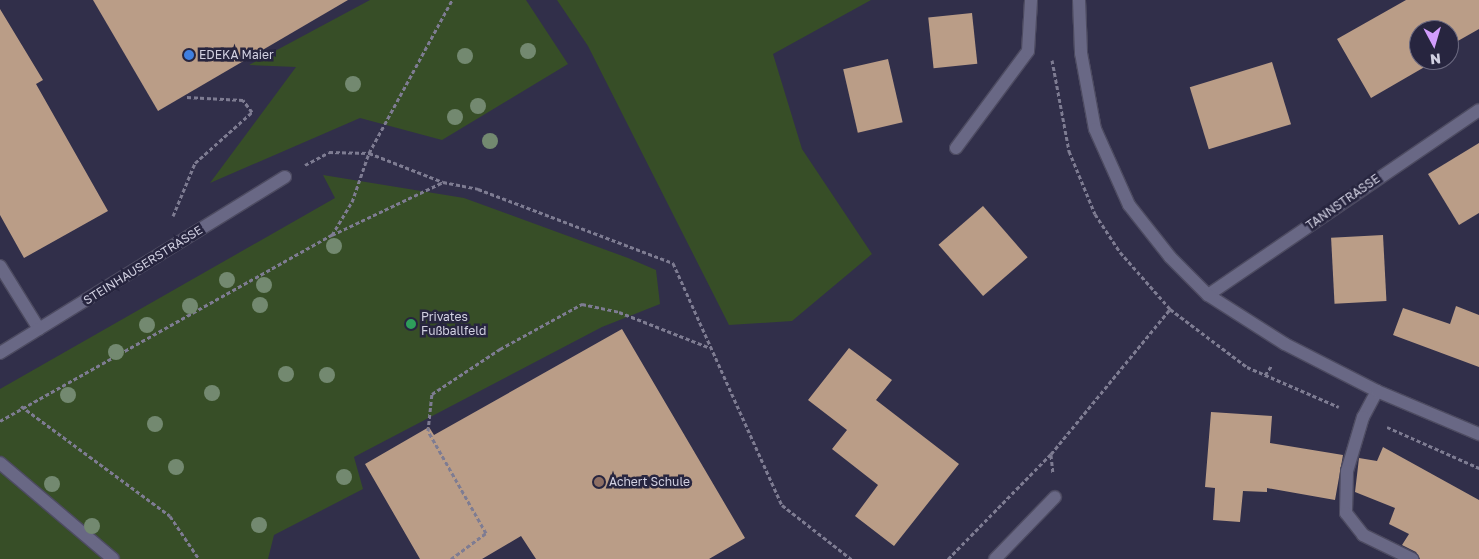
<!DOCTYPE html>
<html>
<head>
<meta charset="utf-8">
<style>
  body { margin:0 }
  #map { position:relative; width:1479px; height:559px; overflow:hidden; background:#312f4a; font-family:"Golos Text",sans-serif }
  div>[style] { position:absolute }
  .green>* { inset:0; background:#374e27 }
  .building>* { inset:0; background:#ba9d87; transform-origin:0 0 }
  .path>* { height:3px; margin-top:-1.5px; transform-origin:0; background:repeating-linear-gradient(90deg,#7e7c92 0 4px,transparent 0 6.5px) }
  .roads { filter:drop-shadow(1px 0 #4d4b61) drop-shadow(-1px 0 #4d4b61) drop-shadow(0 1px #4d4b61) drop-shadow(0 -1px #4d4b61) }
  .service>* { height:12px; margin:-6px; padding:0 6px; transform-origin:6px; border-radius:6px; background:#696885 }
  .minor>* { height:12px; margin:-6px; padding:0 6px; transform-origin:6px; border-radius:6px; background:#696885 }
  .tertiary>* { height:12px; margin:-6px; padding:0 6px; transform-origin:6px; border-radius:6px; background:#696885 }
  .trees>* { width:16px; height:16px; margin:-8px; border-radius:50%; background:#738970 }
  .dots>* { width:14px; height:14px; translate:-50% -50%; box-sizing:border-box; border:2px solid #27253f; border-radius:50% }
  span { translate:-50% -50%; white-space:nowrap; text-align:center; line-height:1.15; -webkit-text-stroke:5px #27253f; paint-order:stroke }
  .poi-label { font-size:12px; color:#d1d0e1 }
  .left { translate:0 -50%; text-align:left }
  .street-label { font-size:12px; color:#d1d0e1 }
  .north { position:absolute; left:1409px; top:20px; width:50px; height:50px; box-sizing:border-box; background:#27253f; border:1px solid #6b6980; border-radius:50%; rotate:174deg; font-size:14px; font-weight:700; line-height:20px; text-align:center; color:#d1d0e1 }
  .north::after { content:''; display:block; margin:auto; width:18px; height:22px; background:#d29dfd; clip-path:polygon(50% 0,100% 100%,50% 72%,0 100%) }
</style>
</head>
<body>
<div id="map">
  <div class="green">
    <div style="clip-path:polygon(370px 0,526px 0,568px 64px,442px 140px,360px 118px,210px 183px,296px 67px,249px 65px)"></div>
    <div style="clip-path:polygon(557px 0,871px 0,773px 54px,802px 149px,872px 254px,792px 321px,729px 325px,588px 46px)"></div>
    <div style="clip-path:polygon(323px 175px,464px 198px,628px 258px,656px 270px,660px 304px,602px 327px,354px 457px,363px 489px,274px 535px,268px 559px,0 559px,0 389px,335px 198px)"></div>
  </div>
  <div class="building">
    <div style="clip-path:polygon(93px 0,348px 0,158px 111px)"></div>
    <div style="clip-path:polygon(1406px 0,1479px 0,1479px 29px,1449px 46px,1449px 30px,1419px 30px,1419px 60px,1428px 65px,1371px 98px,1337px 39px)"></div>
    <div style="clip-path:polygon(0 9px,43px 80px,36px 84px,108px 211px,24px 258px,0 215px)"></div>
    <div style="left:972px;top:13px;width:51px;height:44px;rotate:84deg"></div>
    <div style="left:888px;top:59px;width:65px;height:46px;rotate:77deg"></div>
    <div style="left:1272px;top:62px;width:65px;height:86px;rotate:73deg"></div>
    <div style="clip-path:polygon(1479px 143px,1479px 213px,1459px 225px,1428px 174px)"></div>
    <div style="left:983px;top:206px;width:68px;height:59px;rotate:49deg"></div>
    <div style="left:1383px;top:235px;width:66px;height:52px;rotate:87deg"></div>
    <div style="clip-path:polygon(1456px 306px,1479px 315px,1479px 367px,1393px 335px,1403px 308px,1450px 324px)"></div>
    <div style="clip-path:polygon(622px 329px,745px 538px,709px 559px,536px 559px,521px 536px,482px 559px,420px 559px,365px 464px,429px 427px,434px 435px)"></div>
    <div style="clip-path:polygon(849px 348px,892px 380px,876px 400px,959px 464px,894px 546px,855px 516px,878px 485px,832px 449px,847px 430px,808px 400px)"></div>
    <div style="clip-path:polygon(1211px 412px,1272px 416px,1270px 443px,1343px 455px,1335px 500px,1267px 488px,1267px 492px,1243px 491px,1240px 522px,1213px 520px,1215px 488px,1205px 487px)"></div>
    <div style="clip-path:polygon(1383px 447px,1479px 500px,1479px 559px,1420px 559px,1416px 552px,1402px 545px,1409px 534px,1389px 524px,1395px 508px,1355px 492px,1359px 458px,1377px 461px)"></div>
  </div>
  <div class="path">
    <div style="left:1052px;top:60px;width:93px;rotate:79.4deg"></div>
    <div style="left:1069px;top:151px;width:68px;rotate:67.6deg"></div>
    <div style="left:1095px;top:214px;width:45px;rotate:56.7deg"></div>
    <div style="left:1120px;top:252px;width:76px;rotate:48.7deg"></div>
    <div style="left:1170px;top:309px;width:96px;rotate:37deg"></div>
    <div style="left:1247px;top:367px;width:100px;rotate:23.5deg"></div>
    <div style="left:305px;top:165px;width:27px;rotate:-28deg"></div>
    <div style="left:329px;top:152px;width:40px;rotate:1.4deg"></div>
    <div style="left:369px;top:153px;width:79px;rotate:21.4deg"></div>
    <div style="left:173px;top:216px;width:57px;rotate:-67.5deg"></div>
    <div style="left:195px;top:163px;width:76px;rotate:-41.8deg"></div>
    <div style="left:252px;top:112px;width:15px;rotate:-127deg"></div>
    <div style="left:243px;top:100px;width:57px;rotate:-177deg"></div>
    <div style="left:332px;top:235px;width:39px;rotate:-59deg"></div>
    <div style="left:352px;top:202px;width:52px;rotate:-70.9deg"></div>
    <div style="left:369px;top:153px;width:174px;rotate:-61.5deg"></div>
    <div style="left:1265px;top:375px;width:12px;rotate:-55deg"></div>
    <div style="left:21px;top:406px;width:185px;rotate:36.4deg"></div>
    <div style="left:170px;top:516px;width:52px;rotate:56deg"></div>
    <div style="left:0;top:421px;width:381px;rotate:-29.3deg"></div>
    <div style="left:332px;top:235px;width:123px;rotate:-25.5deg"></div>
    <div style="left:443px;top:182px;width:36px;rotate:11deg"></div>
    <div style="left:478px;top:189px;width:209px;rotate:20.8deg"></div>
    <div style="left:673px;top:263px;width:265px;rotate:65.8deg"></div>
    <div style="left:782px;top:505px;width:88px;rotate:38deg"></div>
    <div style="left:1387px;top:427px;width:101px;rotate:24deg"></div>
    <div style="left:1051px;top:455px;width:19px;rotate:84deg"></div>
    <div style="left:451px;top:559px;width:44px;rotate:-36.6deg"></div>
    <div style="left:486px;top:533px;width:117px;rotate:-119.6deg"></div>
    <div style="left:428px;top:431px;width:37px;rotate:-84deg"></div>
    <div style="left:432px;top:394px;width:82px;rotate:-33.5deg"></div>
    <div style="left:500px;top:349px;width:94px;rotate:-28.8deg"></div>
    <div style="left:582px;top:304px;width:38px;rotate:12deg"></div>
    <div style="left:619px;top:312px;width:96px;rotate:21.5deg"></div>
    <div style="left:948px;top:559px;width:147px;rotate:-45.6deg"></div>
    <div style="left:1051px;top:454px;width:188px;rotate:-50.6deg"></div>
  </div>
  <div class="roads">
    <div class="service">
      <div style="left:956px;top:148px;width:121px;rotate:-53.4deg"></div>
      <div style="left:1028px;top:51px;width:51px;rotate:-86.6deg"></div>
      <div style="left:0;top:266px;width:74px;rotate:58.2deg"></div>
      <div style="left:1377px;top:391px;width:30px;rotate:118deg"></div>
      <div style="left:1363px;top:417px;width:56px;rotate:106.5deg"></div>
      <div style="left:1347px;top:471px;width:42px;rotate:91.4deg"></div>
      <div style="left:1346px;top:513px;width:28px;rotate:52deg"></div>
      <div style="left:1363px;top:535px;width:55px;rotate:26.1deg"></div>
    </div>
    <div class="minor">
      <div style="left:1208px;top:295px;width:328px;rotate:-34.3deg"></div>
      <div style="left:0;top:353px;width:335px;rotate:-31.7deg"></div>
      <div style="left:0;top:463px;width:148px;rotate:40.3deg"></div>
      <div style="left:995px;top:559px;width:86px;rotate:-45.9deg"></div>
    </div>
    <div class="tertiary">
      <div style="left:1079px;top:0;width:53px;rotate:87.8deg"></div>
      <div style="left:1081px;top:53px;width:77px;rotate:79.6deg"></div>
      <div style="left:1095px;top:129px;width:83px;rotate:65.9deg"></div>
      <div style="left:1129px;top:205px;width:66px;rotate:51.7deg"></div>
      <div style="left:1170px;top:257px;width:54px;rotate:45deg"></div>
      <div style="left:1208px;top:295px;width:91px;rotate:32.5deg"></div>
      <div style="left:1285px;top:344px;width:103px;rotate:27.1deg"></div>
      <div style="left:1377px;top:391px;width:111px;rotate:22.9deg"></div>
    </div>
  </div>
  <div class="trees">
    <div style="left:528px;top:51px"></div>
    <div style="left:465px;top:56px"></div>
    <div style="left:353px;top:84px"></div>
    <div style="left:478px;top:106px"></div>
    <div style="left:455px;top:117px"></div>
    <div style="left:490px;top:141px"></div>
    <div style="left:334px;top:246px"></div>
    <div style="left:227px;top:280px"></div>
    <div style="left:264px;top:285px"></div>
    <div style="left:260px;top:305px"></div>
    <div style="left:190px;top:306px"></div>
    <div style="left:147px;top:325px"></div>
    <div style="left:116px;top:352px"></div>
    <div style="left:286px;top:374px"></div>
    <div style="left:327px;top:375px"></div>
    <div style="left:212px;top:393px"></div>
    <div style="left:68px;top:395px"></div>
    <div style="left:155px;top:424px"></div>
    <div style="left:176px;top:467px"></div>
    <div style="left:344px;top:477px"></div>
    <div style="left:52px;top:484px"></div>
    <div style="left:259px;top:525px"></div>
    <div style="left:92px;top:526px"></div>
  </div>
  <div class="dots">
    <div style="left:189px;top:55px;background:#3f7fe0"></div>
    <div style="left:411px;top:324px;background:#2e9e5b"></div>
    <div style="left:599px;top:482px;background:#8d6e63"></div>
  </div>
  <div class="poi-label">
    <span class="left" style="left:199px;top:55px">EDEKA Maier</span>
    <span class="left" style="left:421px;top:324px">Privates<br>Fußballfeld</span>
    <span class="left" style="left:609px;top:482px">Achert Schule</span>
  </div>
  <div class="street-label">
    <span style="left:1343px;top:202px;rotate:-35deg">TANNSTRASSE</span>
    <span style="left:143px;top:265px;rotate:-32deg">STEINHAUSERSTRASSE</span>
  </div>
  <div class="north">N</div>
</div>
</body>
</html>
